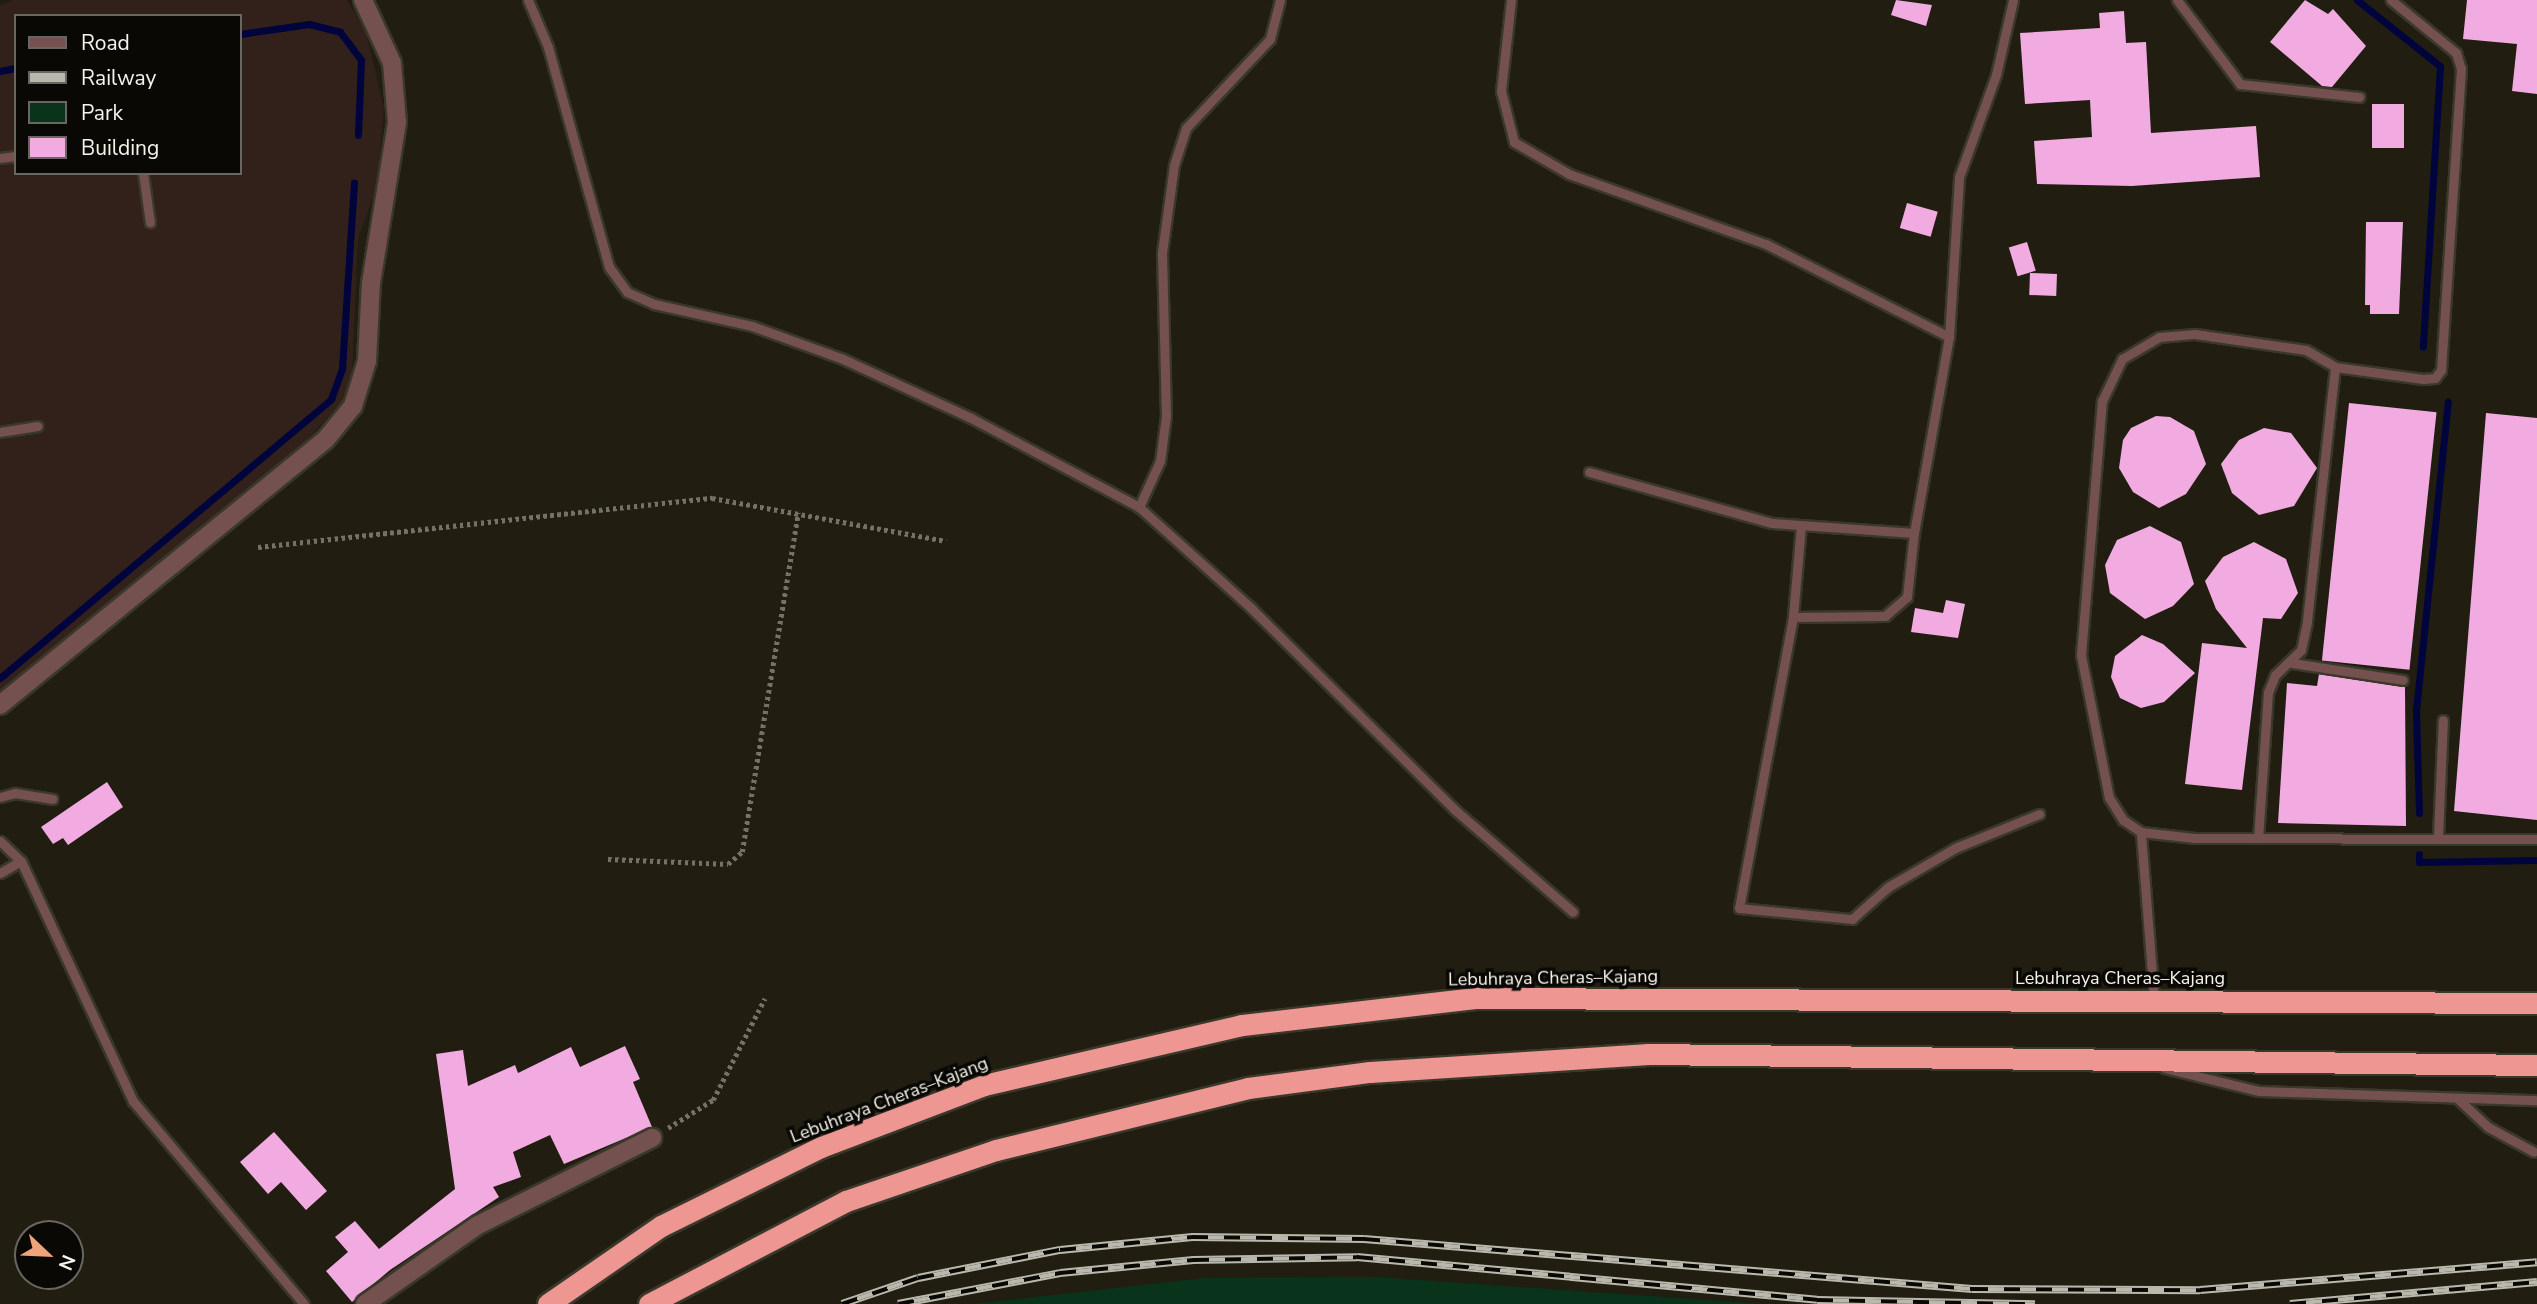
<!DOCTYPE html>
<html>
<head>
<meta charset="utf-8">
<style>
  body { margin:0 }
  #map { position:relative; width:2537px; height:1304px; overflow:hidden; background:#211e11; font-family:"Nunito Sans",sans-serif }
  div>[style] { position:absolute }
  .industrial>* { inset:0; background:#32201b }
  .green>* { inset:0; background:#09331b }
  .stream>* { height:7px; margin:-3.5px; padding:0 3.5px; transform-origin:3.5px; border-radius:3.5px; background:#00043c }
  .building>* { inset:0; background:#f1abe1; transform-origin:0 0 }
  .path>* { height:4.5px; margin-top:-2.25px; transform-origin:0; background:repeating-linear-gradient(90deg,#747266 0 3.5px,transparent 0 7px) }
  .roads { filter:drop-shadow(2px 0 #3a382b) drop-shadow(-2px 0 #3a382b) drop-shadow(0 2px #3a382b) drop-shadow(0 -2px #3a382b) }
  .lane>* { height:9px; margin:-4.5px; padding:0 4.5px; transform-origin:4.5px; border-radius:4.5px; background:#74514e }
  .street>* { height:18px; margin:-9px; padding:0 9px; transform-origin:9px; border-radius:9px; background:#74514e }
  .highway>* { height:21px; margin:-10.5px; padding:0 10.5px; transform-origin:10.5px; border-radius:10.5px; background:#ee9691 }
  .rail>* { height:8px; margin-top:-4px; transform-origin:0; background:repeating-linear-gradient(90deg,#090804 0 16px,#bab8ad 0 32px); box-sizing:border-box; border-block:2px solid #bab8ad }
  span { translate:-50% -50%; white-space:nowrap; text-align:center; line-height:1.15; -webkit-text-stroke:7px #090804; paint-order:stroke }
  .street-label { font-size:18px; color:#f5f3ea }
  .legend { position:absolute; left:14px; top:14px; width:228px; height:161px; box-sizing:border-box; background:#090804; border:2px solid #676660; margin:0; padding:9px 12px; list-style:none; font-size:21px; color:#f5f3ea }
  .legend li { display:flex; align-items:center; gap:14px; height:35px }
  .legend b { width:35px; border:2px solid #676660 }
  .north { position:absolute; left:14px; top:1220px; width:70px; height:70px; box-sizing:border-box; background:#090804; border:2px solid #676660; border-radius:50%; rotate:113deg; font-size:19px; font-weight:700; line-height:28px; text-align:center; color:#f5f3ea }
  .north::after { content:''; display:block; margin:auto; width:24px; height:32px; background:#efa378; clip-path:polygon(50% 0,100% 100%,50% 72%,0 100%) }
</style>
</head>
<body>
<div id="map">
  <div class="industrial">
    <div style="clip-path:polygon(evenodd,13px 0,347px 0,366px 32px,384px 109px,377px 186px,358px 238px,352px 376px,343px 400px,300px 448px,0 691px,0 6px,13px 0,16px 16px,240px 16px,240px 173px,16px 173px,16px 16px)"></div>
  </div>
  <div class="green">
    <div style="clip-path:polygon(1376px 1277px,1763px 1304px,974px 1304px,1204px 1278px)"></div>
  </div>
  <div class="stream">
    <div style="left:2357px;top:0;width:106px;rotate:38.5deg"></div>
    <div style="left:2440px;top:66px;width:281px;rotate:93.5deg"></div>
    <div style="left:240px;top:34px;width:70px;rotate:-8.2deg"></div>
    <div style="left:309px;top:24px;width:32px;rotate:14deg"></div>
    <div style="left:340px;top:32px;width:35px;rotate:53deg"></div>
    <div style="left:361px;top:60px;width:75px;rotate:92.3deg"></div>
    <div style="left:0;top:71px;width:16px;rotate:-11deg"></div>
    <div style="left:0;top:678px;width:433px;rotate:-40.1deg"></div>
    <div style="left:331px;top:399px;width:33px;rotate:-70deg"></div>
    <div style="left:342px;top:368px;width:186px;rotate:-86.3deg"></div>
    <div style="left:2419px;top:813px;width:103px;rotate:-91.7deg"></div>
    <div style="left:2416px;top:710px;width:310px;rotate:-84.1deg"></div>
    <div style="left:2419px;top:854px;width:8px;rotate:90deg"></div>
    <div style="left:2419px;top:862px;width:118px;rotate:-1deg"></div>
  </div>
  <div class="building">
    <div style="clip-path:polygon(1896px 0,1932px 5px,1926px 26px,1891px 15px)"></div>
    <div style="clip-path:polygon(2305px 0,2328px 14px,2333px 9px,2366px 46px,2332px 87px,2322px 86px,2270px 42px)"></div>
    <div style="clip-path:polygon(2467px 0,2537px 0,2537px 94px,2512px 91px,2517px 44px,2463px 39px)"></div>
    <div style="clip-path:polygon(2124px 11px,2126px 43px,2146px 42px,2151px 133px,2256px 126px,2260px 177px,2132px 186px,2037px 184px,2034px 141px,2092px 137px,2090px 100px,2025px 104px,2020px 33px,2100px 28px,2099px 13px)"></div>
    <div style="left:2372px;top:104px;width:32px;height:44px"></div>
    <div style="left:1907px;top:203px;width:32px;height:26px;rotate:16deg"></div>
    <div style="clip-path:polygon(2366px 222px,2403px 222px,2399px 314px,2370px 314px,2370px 305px,2365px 305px)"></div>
    <div style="left:2027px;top:242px;width:30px;height:19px;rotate:73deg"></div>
    <div style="left:2030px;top:273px;width:27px;height:22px;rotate:2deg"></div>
    <div style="left:2349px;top:403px;width:88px;height:259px;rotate:6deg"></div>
    <div style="clip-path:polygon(2486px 413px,2537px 418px,2537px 820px,2454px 811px)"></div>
    <div style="clip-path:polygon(2156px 416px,2170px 417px,2194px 431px,2206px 464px,2186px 494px,2159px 508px,2133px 492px,2119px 468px,2123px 440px,2131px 428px)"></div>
    <div style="clip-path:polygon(2264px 428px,2291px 433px,2317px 468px,2294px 506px,2259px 515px,2232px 493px,2221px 464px,2239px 440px)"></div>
    <div style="clip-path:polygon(2150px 526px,2181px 542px,2194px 584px,2173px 606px,2145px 619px,2110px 593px,2105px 565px,2117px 540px)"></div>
    <div style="clip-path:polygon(2254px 542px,2286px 559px,2298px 593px,2281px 619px,2263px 618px,2242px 790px,2185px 784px,2202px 643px,2247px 648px,2216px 609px,2205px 581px,2223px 557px)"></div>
    <div style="clip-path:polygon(1946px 600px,1965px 604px,1958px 638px,1911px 632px,1915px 608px,1943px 613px)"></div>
    <div style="clip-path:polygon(2142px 635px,2163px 644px,2195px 673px,2164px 702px,2141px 708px,2120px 698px,2111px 677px,2115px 656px)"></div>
    <div style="clip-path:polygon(2319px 674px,2405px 687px,2406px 826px,2278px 823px,2287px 683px,2317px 686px)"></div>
    <div style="clip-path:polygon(107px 782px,123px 807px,68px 845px,63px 838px,53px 844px,41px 827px)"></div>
    <div style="clip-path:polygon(625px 1046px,640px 1079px,633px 1082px,652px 1127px,564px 1164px,550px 1135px,513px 1152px,521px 1177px,493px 1187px,499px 1197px,390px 1270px,352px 1302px,326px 1271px,348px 1252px,335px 1237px,355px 1221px,379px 1249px,455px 1189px,436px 1054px,463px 1050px,468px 1086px,515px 1065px,518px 1073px,571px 1047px,580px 1067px)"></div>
    <div style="clip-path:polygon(274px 1132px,327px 1191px,306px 1210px,281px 1182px,268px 1194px,240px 1162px)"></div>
  </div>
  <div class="path">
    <div style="left:258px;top:547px;width:457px;rotate:-6.2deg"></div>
    <div style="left:712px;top:498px;width:238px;rotate:10.4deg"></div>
    <div style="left:608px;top:859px;width:120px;rotate:2.4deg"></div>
    <div style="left:728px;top:864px;width:18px;rotate:-41deg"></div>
    <div style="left:742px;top:852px;width:344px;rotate:-80.6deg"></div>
    <div style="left:668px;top:1128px;width:53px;rotate:-31.9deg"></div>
    <div style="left:713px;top:1100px;width:114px;rotate:-63deg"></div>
  </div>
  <div class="roads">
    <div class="lane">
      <div style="left:528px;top:0;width:51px;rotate:66.9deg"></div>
      <div style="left:548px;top:47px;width:228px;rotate:74.5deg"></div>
      <div style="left:609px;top:267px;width:31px;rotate:54deg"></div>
      <div style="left:627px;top:292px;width:30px;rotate:24deg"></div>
      <div style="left:654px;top:304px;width:100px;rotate:12.7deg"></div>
      <div style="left:752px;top:326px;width:97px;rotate:19.9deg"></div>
      <div style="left:843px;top:359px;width:141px;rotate:24.7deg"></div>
      <div style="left:971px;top:418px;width:190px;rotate:27.9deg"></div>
      <div style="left:1280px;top:0;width:40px;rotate:104.4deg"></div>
      <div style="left:1270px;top:39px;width:122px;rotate:133.3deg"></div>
      <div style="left:1186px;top:128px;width:39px;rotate:108deg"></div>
      <div style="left:1174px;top:165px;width:89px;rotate:97.8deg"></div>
      <div style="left:1162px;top:253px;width:163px;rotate:88.6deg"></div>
      <div style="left:1166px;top:416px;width:45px;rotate:97.6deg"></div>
      <div style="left:1160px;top:461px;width:51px;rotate:114.5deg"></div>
      <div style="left:1139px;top:507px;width:151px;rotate:42deg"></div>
      <div style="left:1251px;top:608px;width:286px;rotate:44.7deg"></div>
      <div style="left:1454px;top:809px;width:157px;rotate:40.9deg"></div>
      <div style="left:1511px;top:0;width:92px;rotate:96.3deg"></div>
      <div style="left:1501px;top:91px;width:53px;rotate:75.7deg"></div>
      <div style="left:1514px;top:142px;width:64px;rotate:30.2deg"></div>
      <div style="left:1569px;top:174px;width:209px;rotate:19.6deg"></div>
      <div style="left:1766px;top:244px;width:205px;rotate:26.9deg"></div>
      <div style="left:2177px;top:0;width:105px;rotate:53.1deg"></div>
      <div style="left:2240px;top:84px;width:120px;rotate:6.2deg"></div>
      <div style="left:0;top:158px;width:16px;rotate:-7deg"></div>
      <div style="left:143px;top:173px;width:50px;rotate:82deg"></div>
      <div style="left:2335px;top:367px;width:89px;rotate:7.8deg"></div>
      <div style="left:2423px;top:379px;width:12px;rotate:-5deg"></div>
      <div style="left:2435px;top:378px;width:10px;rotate:-53deg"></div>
      <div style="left:2441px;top:370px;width:302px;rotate:-86.2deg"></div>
      <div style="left:2461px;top:69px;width:17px;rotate:-107deg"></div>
      <div style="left:2456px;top:53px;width:84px;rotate:-140.8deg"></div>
      <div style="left:0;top:432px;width:38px;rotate:-9deg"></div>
      <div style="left:1589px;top:472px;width:190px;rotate:15.6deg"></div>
      <div style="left:1772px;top:523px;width:142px;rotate:4deg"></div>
      <div style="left:1914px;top:533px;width:199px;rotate:-79.9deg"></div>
      <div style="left:1949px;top:337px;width:160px;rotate:-86.4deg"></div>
      <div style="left:1959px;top:177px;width:109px;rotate:-70.1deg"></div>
      <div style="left:1996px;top:75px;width:77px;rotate:-77.2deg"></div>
      <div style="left:1801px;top:525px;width:92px;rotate:95deg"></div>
      <div style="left:1793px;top:617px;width:296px;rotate:100.5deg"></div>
      <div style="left:1739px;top:908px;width:114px;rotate:5.6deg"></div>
      <div style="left:1852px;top:919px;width:48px;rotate:-41.6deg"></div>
      <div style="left:1888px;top:887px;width:78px;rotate:-30.2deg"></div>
      <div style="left:1955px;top:848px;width:91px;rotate:-22deg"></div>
      <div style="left:1793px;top:617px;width:92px;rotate:-0.6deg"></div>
      <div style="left:1885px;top:616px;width:29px;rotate:-41deg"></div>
      <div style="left:1907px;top:597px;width:64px;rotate:-83.8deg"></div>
      <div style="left:2292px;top:663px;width:112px;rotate:8.7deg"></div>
      <div style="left:0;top:797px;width:16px;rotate:-15deg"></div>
      <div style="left:15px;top:793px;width:38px;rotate:9deg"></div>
      <div style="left:2141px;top:832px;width:54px;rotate:6.3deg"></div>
      <div style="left:2195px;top:838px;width:342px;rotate:0.2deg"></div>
      <div style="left:2438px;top:837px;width:117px;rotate:-87.6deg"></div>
      <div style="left:0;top:841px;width:29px;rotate:44deg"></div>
      <div style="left:21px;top:861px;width:265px;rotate:65deg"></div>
      <div style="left:133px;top:1101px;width:265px;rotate:49.9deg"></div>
      <div style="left:0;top:873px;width:24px;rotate:-30deg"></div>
      <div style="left:2154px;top:999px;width:168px;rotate:-94.5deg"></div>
      <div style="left:2141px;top:832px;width:22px;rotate:-146deg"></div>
      <div style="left:2123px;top:820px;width:26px;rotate:-122deg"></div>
      <div style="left:2109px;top:798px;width:146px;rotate:-101.1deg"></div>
      <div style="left:2081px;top:655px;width:255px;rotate:-85.3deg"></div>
      <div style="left:2102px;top:401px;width:47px;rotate:-64.5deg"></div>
      <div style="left:2122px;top:359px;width:43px;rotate:-30.7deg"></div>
      <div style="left:2159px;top:337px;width:36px;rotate:-5deg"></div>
      <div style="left:2195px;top:334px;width:112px;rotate:8.2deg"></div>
      <div style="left:2306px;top:350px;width:34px;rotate:30deg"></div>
      <div style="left:2335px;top:367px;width:257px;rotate:96.3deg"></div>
      <div style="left:2307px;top:622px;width:29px;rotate:102deg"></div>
      <div style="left:2301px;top:650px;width:36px;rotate:136deg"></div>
      <div style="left:2275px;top:675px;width:18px;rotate:112deg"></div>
      <div style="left:2268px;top:692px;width:145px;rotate:93.9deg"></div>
      <div style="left:2164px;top:1068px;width:98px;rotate:13.6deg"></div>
      <div style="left:2259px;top:1091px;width:278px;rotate:1.9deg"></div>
      <div style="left:2457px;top:1098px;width:42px;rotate:43.1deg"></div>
      <div style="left:2488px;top:1127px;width:52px;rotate:28.5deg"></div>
    </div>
    <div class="street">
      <div style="left:0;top:705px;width:421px;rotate:-39.2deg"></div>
      <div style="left:326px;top:439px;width:43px;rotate:-50.7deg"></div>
      <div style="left:353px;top:406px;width:47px;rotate:-72.7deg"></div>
      <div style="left:367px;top:361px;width:78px;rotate:-87.1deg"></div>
      <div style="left:371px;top:283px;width:163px;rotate:-80.8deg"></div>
      <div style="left:397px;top:122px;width:59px;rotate:-94.8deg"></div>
      <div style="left:392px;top:63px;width:69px;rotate:-114.7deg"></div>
      <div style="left:365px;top:1304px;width:138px;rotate:-35deg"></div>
      <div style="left:478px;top:1225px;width:195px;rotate:-26.6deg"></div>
    </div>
    <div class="highway">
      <div style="left:548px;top:1304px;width:137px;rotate:-34.6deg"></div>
      <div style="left:661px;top:1226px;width:178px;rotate:-26.3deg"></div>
      <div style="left:821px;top:1147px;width:174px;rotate:-20.8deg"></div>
      <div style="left:984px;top:1085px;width:265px;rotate:-13.1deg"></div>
      <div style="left:1242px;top:1025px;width:237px;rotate:-6.6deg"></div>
      <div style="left:1477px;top:998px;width:1060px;rotate:0.27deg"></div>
      <div style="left:649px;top:1304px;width:222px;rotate:-27.6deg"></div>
      <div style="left:846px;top:1201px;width:158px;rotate:-18.8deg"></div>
      <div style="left:996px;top:1150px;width:260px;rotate:-13.8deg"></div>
      <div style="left:1248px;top:1088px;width:123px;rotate:-7.5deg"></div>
      <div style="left:1370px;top:1072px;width:279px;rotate:-3.7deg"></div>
      <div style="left:1648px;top:1054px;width:889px;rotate:0.71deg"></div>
    </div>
  </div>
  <div class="rail">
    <div style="left:842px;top:1304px;width:80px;rotate:-18.9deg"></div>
    <div style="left:918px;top:1278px;width:145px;rotate:-11.2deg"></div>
    <div style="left:1060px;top:1250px;width:133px;rotate:-5.6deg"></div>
    <div style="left:1192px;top:1237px;width:172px;rotate:0.7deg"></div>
    <div style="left:1364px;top:1239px;width:610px;rotate:4.7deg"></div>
    <div style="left:1972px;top:1289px;width:228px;rotate:0.3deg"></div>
    <div style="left:2200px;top:1290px;width:338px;rotate:-4.7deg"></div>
    <div style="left:898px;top:1304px;width:165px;rotate:-10.8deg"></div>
    <div style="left:1060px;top:1273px;width:134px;rotate:-5.6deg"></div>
    <div style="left:1193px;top:1260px;width:164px;rotate:-1deg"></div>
    <div style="left:1357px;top:1257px;width:462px;rotate:5.3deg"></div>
    <div style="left:1817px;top:1300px;width:218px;rotate:1.1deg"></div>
    <div style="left:2290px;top:1304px;width:248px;rotate:-5.1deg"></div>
  </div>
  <div class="street-label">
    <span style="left:1553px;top:978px;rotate:-1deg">Lebuhraya Cheras–Kajang</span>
    <span style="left:2120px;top:978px">Lebuhraya Cheras–Kajang</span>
    <span style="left:889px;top:1100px;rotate:-21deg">Lebuhraya Cheras–Kajang</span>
  </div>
  <ul class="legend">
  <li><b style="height:9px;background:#74514e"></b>Road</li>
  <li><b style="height:9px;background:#bab8ad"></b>Railway</li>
  <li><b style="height:19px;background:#09331b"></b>Park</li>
  <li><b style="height:19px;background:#f1abe1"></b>Building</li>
  </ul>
  <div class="north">N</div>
</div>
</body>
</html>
